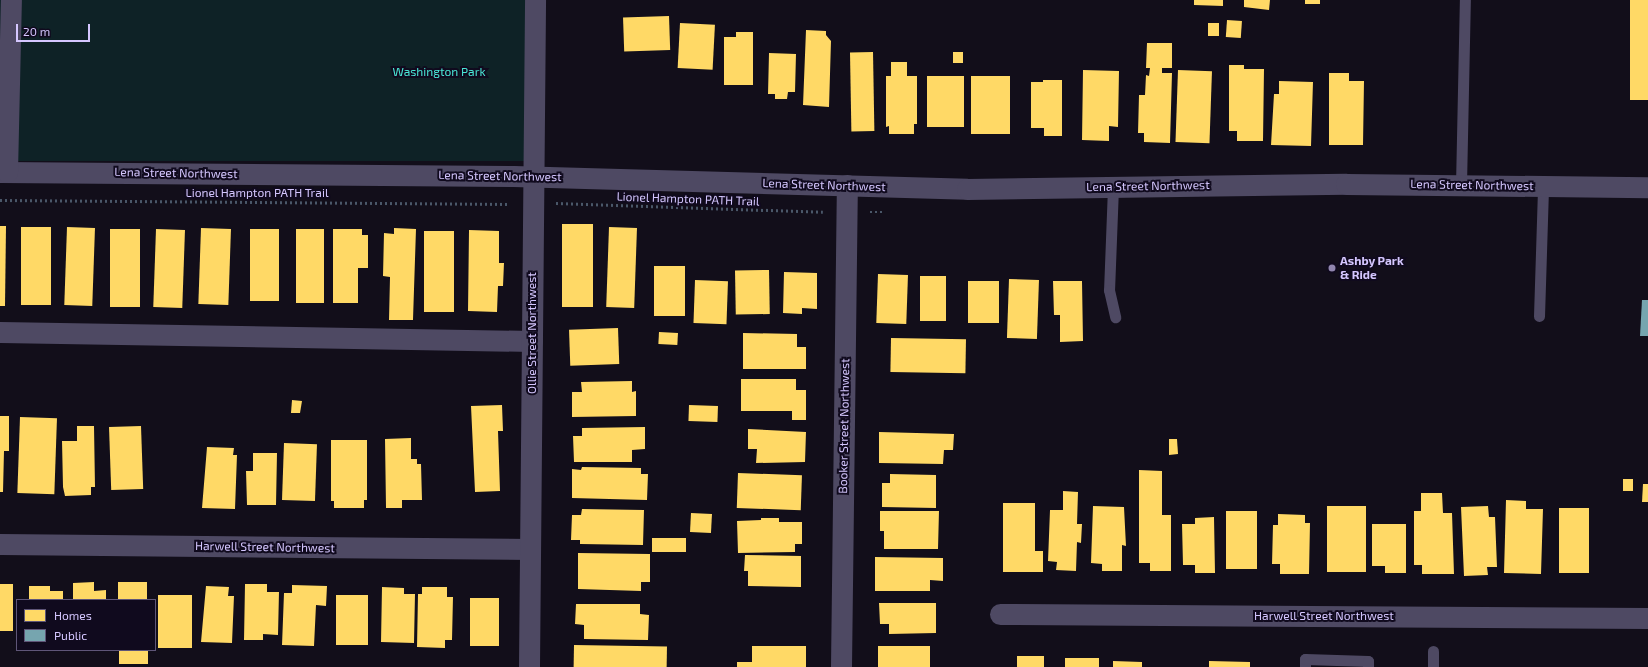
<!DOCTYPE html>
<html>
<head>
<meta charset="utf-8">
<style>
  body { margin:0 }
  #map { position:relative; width:1648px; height:667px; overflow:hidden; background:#120e1a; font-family:"Exo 2",sans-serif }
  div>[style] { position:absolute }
  .green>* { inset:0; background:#0e2226; transform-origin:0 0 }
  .homes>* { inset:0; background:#ffd966; transform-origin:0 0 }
  .public>* { inset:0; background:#76a5af }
  .path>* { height:2.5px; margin-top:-1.25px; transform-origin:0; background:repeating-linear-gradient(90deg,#4a5769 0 2px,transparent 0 5px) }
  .lane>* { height:11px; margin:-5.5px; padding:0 5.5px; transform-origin:5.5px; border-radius:5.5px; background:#4e4963 }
  .street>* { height:21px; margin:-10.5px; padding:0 10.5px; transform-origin:10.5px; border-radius:10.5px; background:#4e4963 }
  .dots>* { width:11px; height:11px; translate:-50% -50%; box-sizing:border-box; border:2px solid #100a1e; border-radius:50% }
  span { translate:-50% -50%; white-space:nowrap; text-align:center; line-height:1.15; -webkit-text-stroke:4px #100a1e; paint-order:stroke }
  .park-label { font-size:12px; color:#4ae8d7 }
  .street-label { font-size:12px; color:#d5c7ff }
  .poi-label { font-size:12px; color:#d5c7ff; font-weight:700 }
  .left { translate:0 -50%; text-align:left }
  .legend { position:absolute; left:16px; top:599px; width:140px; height:52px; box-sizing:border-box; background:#100a1e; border:1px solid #5f5678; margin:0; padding:5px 7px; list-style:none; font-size:12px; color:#d5c7ff }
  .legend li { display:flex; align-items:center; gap:8px; height:20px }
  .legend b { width:20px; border:1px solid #5f5678 }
  .scale { position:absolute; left:16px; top:24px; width:74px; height:18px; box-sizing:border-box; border:2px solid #d5c7ff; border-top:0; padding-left:5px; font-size:12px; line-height:14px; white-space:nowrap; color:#d5c7ff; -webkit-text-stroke:3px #100a1e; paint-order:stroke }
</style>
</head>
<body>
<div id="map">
  <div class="green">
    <div style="left:0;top:0;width:537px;height:161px"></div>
  </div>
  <div class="homes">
    <div style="clip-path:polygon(1194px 0,1223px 0,1223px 6px,1194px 5px)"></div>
    <div style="clip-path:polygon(1244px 0,1270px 0,1269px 10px,1244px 7px)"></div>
    <div style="left:1305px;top:0;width:15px;height:4px"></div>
    <div style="left:1630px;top:0;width:18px;height:100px"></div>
    <div style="left:669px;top:16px;width:34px;height:46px;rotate:88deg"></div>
    <div style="left:1227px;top:20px;width:15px;height:17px;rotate:4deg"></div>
    <div style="left:680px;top:23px;width:35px;height:45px;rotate:3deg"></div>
    <div style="left:1208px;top:23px;width:11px;height:13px"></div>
    <div style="clip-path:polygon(806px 30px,826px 31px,826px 35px,831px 41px,829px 107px,803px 105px)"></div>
    <div style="clip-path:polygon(736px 32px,753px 32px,753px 85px,724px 85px,724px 37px,736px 37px)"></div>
    <div style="clip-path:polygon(1147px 43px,1172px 43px,1172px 68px,1162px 68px,1162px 73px,1172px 73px,1170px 143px,1144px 142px,1144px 133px,1138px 133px,1139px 95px,1145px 95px,1146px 75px,1149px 76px,1150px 68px,1146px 68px)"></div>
    <div style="left:873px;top:52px;width:79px;height:23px;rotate:89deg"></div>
    <div style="left:953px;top:52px;width:10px;height:11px"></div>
    <div style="clip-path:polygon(769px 53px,796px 54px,795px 92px,788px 92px,787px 99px,775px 99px,775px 94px,768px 94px)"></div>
    <div style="clip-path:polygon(891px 62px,907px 62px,907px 76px,917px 76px,917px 124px,914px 124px,914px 134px,889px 134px,889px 126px,886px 127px,886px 76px,891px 76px)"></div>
    <div style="clip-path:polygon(1229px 65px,1244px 65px,1244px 69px,1264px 69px,1263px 141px,1237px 141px,1237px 131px,1229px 131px)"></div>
    <div style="clip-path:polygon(1083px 70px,1119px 71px,1118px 127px,1109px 126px,1109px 141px,1082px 140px)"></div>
    <div style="left:1178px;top:70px;width:34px;height:72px;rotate:2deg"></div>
    <div style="clip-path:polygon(1329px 73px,1349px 73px,1349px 81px,1364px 81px,1363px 145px,1329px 145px)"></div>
    <div style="left:927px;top:76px;width:37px;height:51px"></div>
    <div style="left:971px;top:76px;width:39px;height:58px"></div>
    <div style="clip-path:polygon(1043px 80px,1062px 80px,1062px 136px,1044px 136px,1044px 128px,1031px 128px,1031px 82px,1043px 82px)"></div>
    <div style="clip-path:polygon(1279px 81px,1313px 82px,1311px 146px,1271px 145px,1274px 94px,1279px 94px)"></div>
    <div style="left:562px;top:224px;width:31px;height:83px"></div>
    <div style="clip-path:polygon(0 226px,6px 226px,5px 306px,0 306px)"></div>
    <div style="left:21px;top:227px;width:30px;height:78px"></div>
    <div style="left:67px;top:227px;width:28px;height:78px;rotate:2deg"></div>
    <div style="left:609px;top:227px;width:28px;height:80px;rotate:2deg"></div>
    <div style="left:201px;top:228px;width:30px;height:76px;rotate:2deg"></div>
    <div style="clip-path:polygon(394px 228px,416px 229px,413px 320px,389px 320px,390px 277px,383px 276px,384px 233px,394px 234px)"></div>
    <div style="left:110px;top:229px;width:30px;height:78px"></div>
    <div style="left:156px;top:229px;width:29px;height:78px;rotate:2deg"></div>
    <div style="left:250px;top:229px;width:29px;height:72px"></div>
    <div style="left:296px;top:229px;width:28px;height:74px"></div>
    <div style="clip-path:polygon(333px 229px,362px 229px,362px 235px,368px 235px,368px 268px,358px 268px,358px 303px,333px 303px)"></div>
    <div style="clip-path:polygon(469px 230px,499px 231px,499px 263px,504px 263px,503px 286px,498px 286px,497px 312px,468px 311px)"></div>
    <div style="left:424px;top:231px;width:30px;height:81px"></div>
    <div style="left:654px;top:266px;width:31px;height:50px"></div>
    <div style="left:769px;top:270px;width:44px;height:34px;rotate:89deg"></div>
    <div style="clip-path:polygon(784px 272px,817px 273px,817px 309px,802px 308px,802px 314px,783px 313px)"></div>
    <div style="left:878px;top:274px;width:30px;height:49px;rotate:2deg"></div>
    <div style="left:920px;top:276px;width:26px;height:45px"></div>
    <div style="left:1009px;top:279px;width:30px;height:59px;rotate:2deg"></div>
    <div style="left:695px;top:280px;width:33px;height:43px;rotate:2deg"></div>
    <div style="left:999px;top:281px;width:42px;height:31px;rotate:90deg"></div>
    <div style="clip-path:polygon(1053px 281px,1082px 281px,1083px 341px,1060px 342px,1060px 315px,1054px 315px)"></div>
    <div style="left:618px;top:328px;width:36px;height:49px;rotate:88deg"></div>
    <div style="left:659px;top:332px;width:19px;height:12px;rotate:3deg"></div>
    <div style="clip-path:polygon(743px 333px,797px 334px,797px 347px,806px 347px,806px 369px,743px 369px)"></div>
    <div style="left:891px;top:338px;width:75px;height:34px;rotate:1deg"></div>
    <div style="clip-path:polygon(741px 379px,796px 379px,796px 390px,806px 390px,806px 420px,792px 420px,792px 411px,741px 411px)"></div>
    <div style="clip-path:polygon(632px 381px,632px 392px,636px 391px,636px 416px,572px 417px,572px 392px,582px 392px,581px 382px)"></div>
    <div style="clip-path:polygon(292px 400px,302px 401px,300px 413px,291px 413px)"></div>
    <div style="clip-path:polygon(502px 405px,503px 431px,498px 431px,500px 491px,475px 492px,471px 406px)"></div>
    <div style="left:689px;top:405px;width:29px;height:16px;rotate:2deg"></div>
    <div style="clip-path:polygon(0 416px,9px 416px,9px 451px,4px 451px,3px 492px,0 492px)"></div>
    <div style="left:20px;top:417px;width:37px;height:76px;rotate:2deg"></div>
    <div style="clip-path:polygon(77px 426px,94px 426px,95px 487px,91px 487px,91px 495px,65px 496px,63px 487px,62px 441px,77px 441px)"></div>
    <div style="left:141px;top:426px;width:63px;height:32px;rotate:88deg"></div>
    <div style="clip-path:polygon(645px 427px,645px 449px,632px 450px,632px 462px,574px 462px,573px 436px,582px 436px,582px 428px)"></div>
    <div style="clip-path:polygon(748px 429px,806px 432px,805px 462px,756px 463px,757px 449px,748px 449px)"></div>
    <div style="clip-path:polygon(879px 432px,954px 434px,953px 450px,944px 450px,943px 464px,879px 463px)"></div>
    <div style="clip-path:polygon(411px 438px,411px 459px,417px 459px,417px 464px,421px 464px,422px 500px,402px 500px,402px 508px,386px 508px,385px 439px)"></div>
    <div style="clip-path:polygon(1169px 439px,1177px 439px,1178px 454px,1169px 455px)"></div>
    <div style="clip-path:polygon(331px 440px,367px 440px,367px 500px,364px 500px,364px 508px,334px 508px,334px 501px,331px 501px)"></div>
    <div style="left:284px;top:443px;width:33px;height:57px;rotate:2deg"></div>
    <div style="clip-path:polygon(207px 447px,234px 448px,233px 455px,237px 455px,235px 509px,202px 508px)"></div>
    <div style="clip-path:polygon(253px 453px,277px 453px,276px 505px,247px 505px,246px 471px,253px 471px)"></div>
    <div style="clip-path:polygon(582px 467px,641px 468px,641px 474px,648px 474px,647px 500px,572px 498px,572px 469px,581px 470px)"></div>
    <div style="clip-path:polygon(1139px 470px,1162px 471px,1162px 515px,1171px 515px,1171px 571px,1150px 571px,1150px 563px,1139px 563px)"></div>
    <div style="left:738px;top:473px;width:64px;height:35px;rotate:2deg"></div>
    <div style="clip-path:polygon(890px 474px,936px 475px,936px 508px,882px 507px,882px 483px,890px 483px)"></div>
    <div style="left:1623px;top:479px;width:10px;height:12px"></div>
    <div style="clip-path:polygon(1643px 484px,1648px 484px,1648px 502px,1642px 502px)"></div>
    <div style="clip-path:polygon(1063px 491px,1078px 492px,1077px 524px,1082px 524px,1081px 543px,1077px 542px,1076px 571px,1056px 570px,1057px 562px,1048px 561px,1050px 510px,1063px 510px)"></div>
    <div style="clip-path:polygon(1421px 493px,1442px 493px,1443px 513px,1452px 513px,1454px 574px,1422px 574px,1422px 565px,1414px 565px,1414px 511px,1421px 511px)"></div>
    <div style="clip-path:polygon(1506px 500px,1526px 501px,1526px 509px,1543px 509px,1541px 574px,1504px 573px)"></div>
    <div style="clip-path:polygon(1003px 503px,1035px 503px,1035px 551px,1043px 551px,1043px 572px,1003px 572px)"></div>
    <div style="clip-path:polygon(1093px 506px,1124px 507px,1126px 546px,1122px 545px,1122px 571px,1102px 571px,1102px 564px,1091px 563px)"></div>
    <div style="left:1327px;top:506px;width:39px;height:66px"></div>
    <div style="clip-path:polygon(1488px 506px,1489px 517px,1495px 517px,1497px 567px,1487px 567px,1488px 575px,1464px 576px,1461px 507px)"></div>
    <div style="left:1559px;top:508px;width:30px;height:65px"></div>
    <div style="clip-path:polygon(582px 509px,644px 510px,643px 545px,580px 544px,580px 540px,571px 540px,572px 515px,581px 515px)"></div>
    <div style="clip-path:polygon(880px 511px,939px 511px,938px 549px,884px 549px,884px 531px,880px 531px)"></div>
    <div style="left:1226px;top:511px;width:31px;height:58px"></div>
    <div style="left:691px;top:513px;width:21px;height:19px;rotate:3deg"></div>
    <div style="clip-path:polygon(1278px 514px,1305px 515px,1305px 523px,1310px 523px,1309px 574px,1280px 574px,1280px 564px,1272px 564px,1273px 525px,1278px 525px)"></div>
    <div style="clip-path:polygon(1214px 517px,1215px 573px,1195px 573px,1195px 565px,1183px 565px,1182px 524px,1195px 524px,1195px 518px)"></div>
    <div style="clip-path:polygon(761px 518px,779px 518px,779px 522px,802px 522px,802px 544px,795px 544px,795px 552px,738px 553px,737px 521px,761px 520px)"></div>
    <div style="clip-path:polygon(1372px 524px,1406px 524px,1406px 573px,1385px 573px,1385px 566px,1372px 566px)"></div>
    <div style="left:686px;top:538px;width:14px;height:34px;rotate:90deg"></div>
    <div style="clip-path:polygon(578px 553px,650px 554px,650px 582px,641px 582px,641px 591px,578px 589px)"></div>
    <div style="clip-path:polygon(745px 555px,801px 556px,801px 587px,748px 586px,748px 571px,744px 571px)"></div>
    <div style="clip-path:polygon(875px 557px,943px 558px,943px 581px,930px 580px,930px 591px,875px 591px)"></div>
    <div style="clip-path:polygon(94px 582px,94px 591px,106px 590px,106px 600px,73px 600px,73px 583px)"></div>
    <div style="left:118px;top:582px;width:29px;height:18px"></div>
    <div style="left:0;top:584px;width:13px;height:47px"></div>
    <div style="clip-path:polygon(245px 584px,267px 584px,267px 592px,279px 592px,278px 635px,263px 634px,263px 640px,244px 640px)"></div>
    <div style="clip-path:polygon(292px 585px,327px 586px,326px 606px,316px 605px,314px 646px,282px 645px,284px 593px,292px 593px)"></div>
    <div style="clip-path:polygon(29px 586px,50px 586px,50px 591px,63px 591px,63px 600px,29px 600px)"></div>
    <div style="clip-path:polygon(206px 586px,229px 587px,228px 596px,234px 596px,232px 643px,201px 642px)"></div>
    <div style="clip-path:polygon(382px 587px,404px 588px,404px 594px,415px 594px,414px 643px,381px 642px)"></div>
    <div style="clip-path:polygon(422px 587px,447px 587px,447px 597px,453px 597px,452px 640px,445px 640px,445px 648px,417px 647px,418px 594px,422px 594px)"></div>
    <div style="left:158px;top:595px;width:34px;height:53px"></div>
    <div style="left:336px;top:595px;width:32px;height:50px"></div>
    <div style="left:470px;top:598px;width:29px;height:48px"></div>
    <div style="clip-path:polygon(879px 603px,936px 603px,936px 633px,889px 634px,889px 624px,880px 624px)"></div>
    <div style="clip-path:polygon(576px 604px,640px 604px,640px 614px,649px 615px,648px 640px,584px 639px,584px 625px,575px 624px)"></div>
    <div style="left:574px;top:645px;width:93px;height:22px;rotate:1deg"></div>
    <div style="clip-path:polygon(752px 646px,806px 646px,806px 667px,737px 667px,737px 662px,752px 662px)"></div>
    <div style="left:878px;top:646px;width:52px;height:21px"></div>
    <div style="left:119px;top:650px;width:29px;height:14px"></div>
    <div style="left:1017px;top:656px;width:27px;height:11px"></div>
    <div style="left:1099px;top:658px;width:9px;height:34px;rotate:90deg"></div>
    <div style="clip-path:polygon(1113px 661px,1142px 662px,1142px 667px,1113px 667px)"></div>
    <div style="clip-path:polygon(1209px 661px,1250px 662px,1250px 667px,1209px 667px)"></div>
  </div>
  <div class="public">
    <div style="clip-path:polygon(1642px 300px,1648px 300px,1648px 336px,1640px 336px)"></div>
  </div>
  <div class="path">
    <div style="left:0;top:200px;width:509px;rotate:0.45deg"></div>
    <div style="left:556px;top:203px;width:267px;rotate:1.9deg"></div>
    <div style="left:870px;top:212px;width:15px"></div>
  </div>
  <div class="lane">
    <div style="left:1461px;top:185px;width:185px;rotate:-88.8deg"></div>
    <div style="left:1113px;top:187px;width:103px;rotate:92.2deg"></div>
    <div style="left:1109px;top:290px;width:28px;rotate:77deg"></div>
    <div style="left:1539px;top:316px;width:130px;rotate:-88.2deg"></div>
    <div style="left:1305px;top:667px;width:8px;rotate:-90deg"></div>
    <div style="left:1305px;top:659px;width:63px;rotate:1.8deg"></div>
    <div style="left:1368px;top:661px;width:6px;rotate:90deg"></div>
    <div style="left:1433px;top:667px;width:16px;rotate:-90deg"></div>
  </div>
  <div class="street">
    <div style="left:0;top:172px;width:513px;rotate:0.45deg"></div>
    <div style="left:513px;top:176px;width:454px;rotate:1.6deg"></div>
    <div style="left:967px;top:189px;width:379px;rotate:-0.8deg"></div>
    <div style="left:1346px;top:184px;width:302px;rotate:0.6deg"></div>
    <div style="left:7px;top:172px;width:172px;rotate:-88.7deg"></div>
    <div style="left:0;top:332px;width:532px;rotate:0.97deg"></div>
    <div style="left:0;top:544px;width:530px;rotate:0.54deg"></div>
    <div style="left:1000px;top:614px;width:648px;rotate:0.35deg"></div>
    <div style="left:529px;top:667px;width:667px;rotate:-89.48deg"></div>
    <div style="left:841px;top:667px;width:482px;rotate:-89.3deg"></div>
  </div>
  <div class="dots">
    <div style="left:1332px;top:268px;background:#9186af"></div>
  </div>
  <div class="park-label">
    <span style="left:439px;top:72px">Washington Park</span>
  </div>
  <div class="street-label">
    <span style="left:176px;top:173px;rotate:1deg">Lena Street Northwest</span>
    <span style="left:500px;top:176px;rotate:1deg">Lena Street Northwest</span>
    <span style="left:824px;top:185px;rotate:2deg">Lena Street Northwest</span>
    <span style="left:1472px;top:185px;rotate:1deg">Lena Street Northwest</span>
    <span style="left:1148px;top:186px;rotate:-1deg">Lena Street Northwest</span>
    <span style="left:257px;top:193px">Lionel Hampton PATH Trail</span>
    <span style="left:688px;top:199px;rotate:2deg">Lionel Hampton PATH Trail</span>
    <span style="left:532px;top:333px;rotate:-90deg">Ollie Street Northwest</span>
    <span style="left:844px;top:426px;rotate:-89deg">Booker Street Northwest</span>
    <span style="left:265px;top:547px;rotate:1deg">Harwell Street Northwest</span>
    <span style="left:1324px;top:616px">Harwell Street Northwest</span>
  </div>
  <div class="poi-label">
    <span class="left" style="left:1340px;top:268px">Ashby Park<br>&amp; Ride</span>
  </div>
  <ul class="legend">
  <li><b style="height:11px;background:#ffd966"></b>Homes</li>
  <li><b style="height:11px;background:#76a5af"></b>Public</li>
  </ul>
  <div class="scale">20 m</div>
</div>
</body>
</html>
